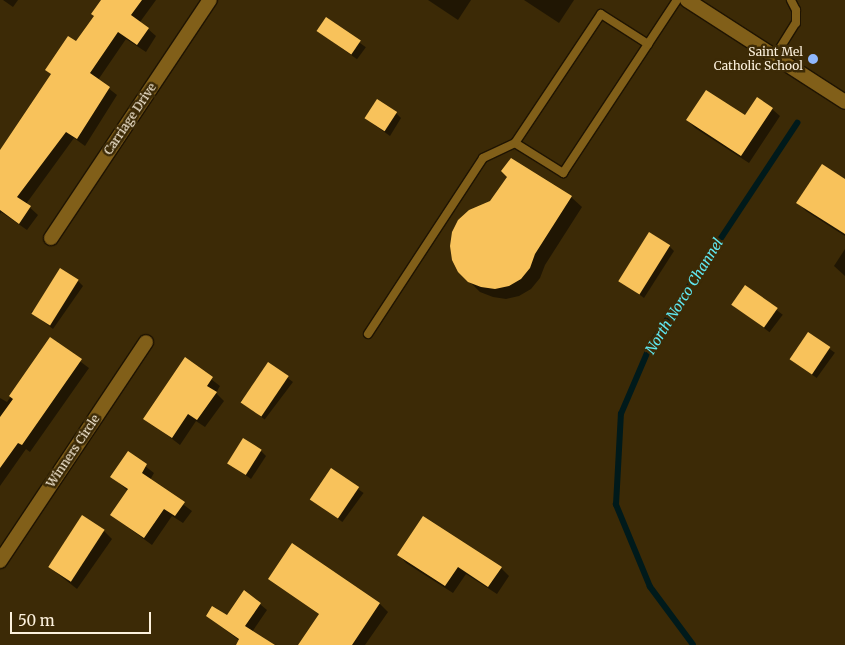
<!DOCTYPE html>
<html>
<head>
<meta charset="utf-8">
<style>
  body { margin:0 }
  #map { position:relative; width:845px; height:645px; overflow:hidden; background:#3c2a06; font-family:Merriweather,serif }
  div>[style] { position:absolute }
  .shadow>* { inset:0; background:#0007; transform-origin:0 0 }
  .stream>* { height:5.5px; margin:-2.75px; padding:0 2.75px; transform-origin:2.75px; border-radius:2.75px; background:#001a1b }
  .building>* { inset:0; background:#f8c25b; transform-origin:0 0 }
  .roads { filter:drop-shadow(1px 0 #1f1402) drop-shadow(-1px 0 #1f1402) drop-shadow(0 1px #1f1402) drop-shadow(0 -1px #1f1402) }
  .service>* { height:8px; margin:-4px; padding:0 4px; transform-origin:4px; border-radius:4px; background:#815f19 }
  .minor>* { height:14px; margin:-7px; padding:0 7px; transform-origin:7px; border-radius:7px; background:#815f19 }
  .dots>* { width:14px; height:14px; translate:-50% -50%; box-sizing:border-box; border:2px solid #3c2a06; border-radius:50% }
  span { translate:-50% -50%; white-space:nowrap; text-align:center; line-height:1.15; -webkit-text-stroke:5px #3c2a06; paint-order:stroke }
  .poi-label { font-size:12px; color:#fcf1dd }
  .right { translate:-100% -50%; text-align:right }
  .street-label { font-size:12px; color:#fcf1dd }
  .water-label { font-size:14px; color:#60e9f2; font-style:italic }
  .scale { position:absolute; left:10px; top:612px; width:141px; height:22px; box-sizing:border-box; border:2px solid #fcf1dd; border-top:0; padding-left:6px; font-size:15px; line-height:18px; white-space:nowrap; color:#fcf1dd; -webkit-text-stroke:4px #3c2a06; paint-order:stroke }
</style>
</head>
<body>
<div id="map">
  <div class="shadow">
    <div style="clip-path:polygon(3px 0,18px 0,13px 7px)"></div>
    <div style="clip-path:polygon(102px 0,156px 0,140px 22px,156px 36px,146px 52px,126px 39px,98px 80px,117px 95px,85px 146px,74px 138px,26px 204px,38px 215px,27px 230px,1px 212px,0 214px,0 152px,52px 75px,47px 70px,76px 43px,95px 16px)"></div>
    <div style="clip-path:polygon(428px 0,471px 0,458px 20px)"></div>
    <div style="clip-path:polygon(524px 0,574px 0,559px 23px)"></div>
    <div style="left:327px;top:19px;width:48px;height:15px;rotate:36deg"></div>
    <div style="clip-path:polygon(772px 109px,780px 116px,749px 163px,695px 128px,687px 120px,745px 117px)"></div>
    <div style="clip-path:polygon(396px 113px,401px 118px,390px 136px,366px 119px)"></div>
    <div style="clip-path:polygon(511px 160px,571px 197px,582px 207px,545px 265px,540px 278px,531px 289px,519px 296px,506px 299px,493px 297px,480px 292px,470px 282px,491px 202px,509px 177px)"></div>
    <div style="clip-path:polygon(845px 181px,845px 236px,806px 211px,798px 203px)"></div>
    <div style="clip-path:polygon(669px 246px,674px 251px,644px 298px,620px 280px)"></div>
    <div style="clip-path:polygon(845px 249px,845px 276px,834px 266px)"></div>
    <div style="clip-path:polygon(78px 281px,83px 286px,53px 329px,31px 312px)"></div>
    <div style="left:746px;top:287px;width:46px;height:22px;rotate:37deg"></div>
    <div style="left:809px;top:334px;width:32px;height:31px;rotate:36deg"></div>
    <div style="clip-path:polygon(50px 339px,89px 368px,30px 452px,26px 449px,0 486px,0 398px,7px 402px)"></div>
    <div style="clip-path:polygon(185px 359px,220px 386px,216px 393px,224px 401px,205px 427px,196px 421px,180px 445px,145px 418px)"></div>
    <div style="left:269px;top:364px;width:30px;height:47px;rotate:37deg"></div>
    <div style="clip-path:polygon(261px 451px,266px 456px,251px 479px,229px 463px)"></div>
    <div style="clip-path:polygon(128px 453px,154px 473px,150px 480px,192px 511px,183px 523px,172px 516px,152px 545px,111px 515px,128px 491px,112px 477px)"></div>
    <div style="left:332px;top:470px;width:39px;height:36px;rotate:36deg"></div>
    <div style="clip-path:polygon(104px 531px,112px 539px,77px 589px,48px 566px)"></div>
    <div style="clip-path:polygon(293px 545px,380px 604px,388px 612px,365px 645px,300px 645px,320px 615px,270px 579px)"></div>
    <div style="clip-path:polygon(399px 555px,501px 568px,509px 576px,497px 594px,466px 574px,453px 593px,406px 563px)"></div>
    <div style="clip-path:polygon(245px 592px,267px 610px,252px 632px,272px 645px,239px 645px,240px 641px,207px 616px,227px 617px)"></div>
  </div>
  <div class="stream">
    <div style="left:693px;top:645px;width:72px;rotate:-126.6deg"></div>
    <div style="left:650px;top:587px;width:89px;rotate:-112.5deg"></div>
    <div style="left:616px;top:505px;width:91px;rotate:-86.9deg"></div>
    <div style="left:621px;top:414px;width:76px;rotate:-66.8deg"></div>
    <div style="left:651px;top:344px;width:265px;rotate:-56.5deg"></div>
  </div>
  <div class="building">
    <div style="clip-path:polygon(101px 0,142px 0,131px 15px,149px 28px,137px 45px,118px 32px,90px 73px,110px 87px,77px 139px,66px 132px,17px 197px,31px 206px,19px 224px,0 210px,0 150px,51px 74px,45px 70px,68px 36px,76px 41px,94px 16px,91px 14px)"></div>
    <div style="left:326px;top:17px;width:42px;height:17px;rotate:34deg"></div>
    <div style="clip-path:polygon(706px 90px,745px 115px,757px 97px,773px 108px,741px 156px,686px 120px)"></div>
    <div style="left:377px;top:99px;width:24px;height:23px;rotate:33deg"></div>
    <div style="clip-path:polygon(511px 158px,572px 196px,535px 254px,530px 268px,521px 279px,509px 286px,495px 289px,481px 287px,468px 282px,458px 272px,452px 260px,450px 246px,452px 232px,458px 220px,469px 210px,490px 201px,507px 177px,501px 171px)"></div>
    <div style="clip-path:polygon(822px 164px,845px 179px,845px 234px,796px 203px)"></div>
    <div style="left:649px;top:232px;width:25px;height:58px;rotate:32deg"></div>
    <div style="left:60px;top:268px;width:22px;height:54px;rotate:32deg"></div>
    <div style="left:745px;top:285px;width:40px;height:24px;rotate:35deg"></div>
    <div style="left:808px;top:332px;width:27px;height:33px;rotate:34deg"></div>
    <div style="clip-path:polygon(50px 337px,82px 359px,22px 445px,18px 443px,0 468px,0 417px,13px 399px,9px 396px)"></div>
    <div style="clip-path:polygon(185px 357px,213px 377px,207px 386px,217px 392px,197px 420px,188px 414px,172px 438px,143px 419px)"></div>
    <div style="left:268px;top:362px;width:25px;height:49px;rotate:34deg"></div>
    <div style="left:243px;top:438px;width:22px;height:30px;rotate:32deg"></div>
    <div style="clip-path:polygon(128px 451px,147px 464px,142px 473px,185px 502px,175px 516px,164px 509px,144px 538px,110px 515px,128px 489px,110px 477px)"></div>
    <div style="left:331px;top:468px;width:34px;height:38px;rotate:34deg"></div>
    <div style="left:82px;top:515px;width:27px;height:62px;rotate:33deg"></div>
    <div style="clip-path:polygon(423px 516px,502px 567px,488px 587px,458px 567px,445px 586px,397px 555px)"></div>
    <div style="clip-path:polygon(292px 543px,380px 603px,352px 645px,298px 645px,319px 614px,268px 579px)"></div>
    <div style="clip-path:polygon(244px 590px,261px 603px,245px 626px,275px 645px,236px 645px,239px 639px,206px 616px,212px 606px,227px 615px)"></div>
  </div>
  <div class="roads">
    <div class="service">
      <div style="left:775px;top:56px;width:39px;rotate:-58deg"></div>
      <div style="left:796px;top:23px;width:13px;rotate:-90deg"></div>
      <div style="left:796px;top:10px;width:11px;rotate:-117deg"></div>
      <div style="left:515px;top:143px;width:57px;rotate:32deg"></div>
      <div style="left:563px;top:173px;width:154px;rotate:-56.6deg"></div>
      <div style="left:368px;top:334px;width:210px;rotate:-56.8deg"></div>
      <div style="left:483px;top:158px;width:35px;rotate:-25deg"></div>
      <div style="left:515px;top:143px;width:155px;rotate:-56.3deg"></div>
      <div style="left:601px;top:14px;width:56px;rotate:32.6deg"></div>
      <div style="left:648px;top:44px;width:53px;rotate:-56.6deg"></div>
    </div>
    <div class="minor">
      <div style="left:687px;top:0;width:188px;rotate:32.8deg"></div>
      <div style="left:51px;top:238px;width:286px;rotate:-56.3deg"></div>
      <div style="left:0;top:561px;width:263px;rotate:-56.3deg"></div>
    </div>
  </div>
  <div class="dots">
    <div style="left:813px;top:59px;background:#90b8fd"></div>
  </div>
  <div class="poi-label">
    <span class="right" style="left:803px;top:59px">Saint Mel<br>Catholic School</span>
  </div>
  <div class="street-label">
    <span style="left:130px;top:119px;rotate:-56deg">Carriage Drive</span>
    <span style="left:73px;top:451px;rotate:-56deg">Winners Circle</span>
  </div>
  <div class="water-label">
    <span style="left:684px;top:296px;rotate:-58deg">North Norco Channel</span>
  </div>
  <div class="scale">50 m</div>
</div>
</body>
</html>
